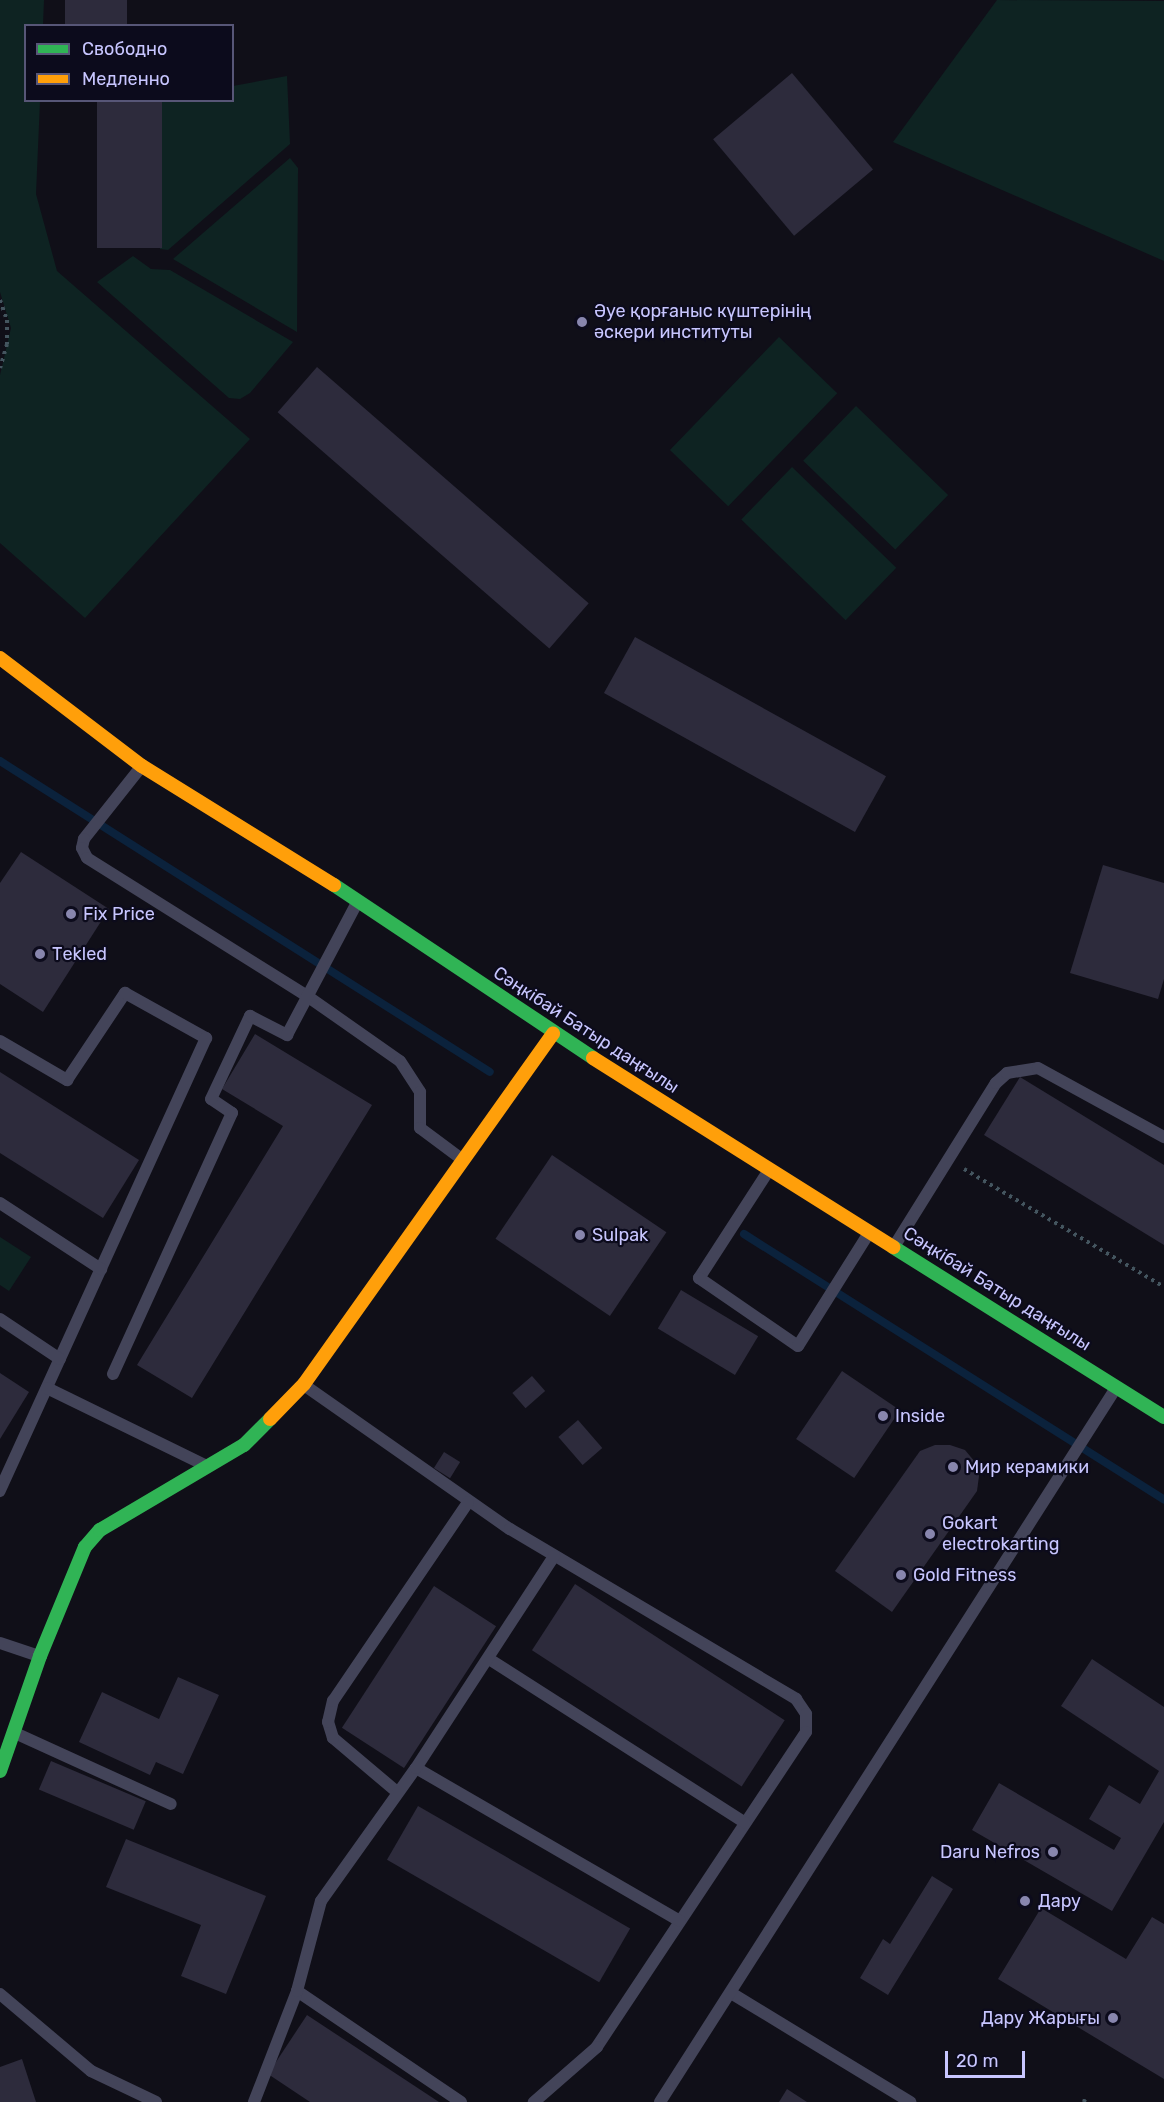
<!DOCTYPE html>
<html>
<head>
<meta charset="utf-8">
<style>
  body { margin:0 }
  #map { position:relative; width:1164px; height:2102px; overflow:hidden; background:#100f18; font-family:Rubik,sans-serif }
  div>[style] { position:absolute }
  .green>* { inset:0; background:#0e2322; transform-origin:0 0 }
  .stream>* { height:8px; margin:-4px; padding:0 4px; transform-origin:4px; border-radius:4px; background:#0b223c }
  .building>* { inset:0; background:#2d2b3c; transform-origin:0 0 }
  .path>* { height:4px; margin-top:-2px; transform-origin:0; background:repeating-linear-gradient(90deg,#44555f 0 3px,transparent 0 7.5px) }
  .lane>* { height:12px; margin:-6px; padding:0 6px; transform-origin:6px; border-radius:6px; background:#434459 }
  .fast>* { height:14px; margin:-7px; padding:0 7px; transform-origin:7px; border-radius:7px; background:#30b455 }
  .slow>* { height:14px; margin:-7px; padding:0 7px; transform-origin:7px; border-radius:7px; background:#ff9f0a }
  .dots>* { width:16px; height:16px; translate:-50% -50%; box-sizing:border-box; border:3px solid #0c0b1c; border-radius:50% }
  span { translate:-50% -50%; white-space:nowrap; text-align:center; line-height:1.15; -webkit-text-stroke:4.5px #0c0b1c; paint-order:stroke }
  .poi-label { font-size:18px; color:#c8c6ff }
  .left { translate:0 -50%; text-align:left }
  .right { translate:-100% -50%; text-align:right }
  .street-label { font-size:18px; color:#c8c6ff }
  .legend { position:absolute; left:24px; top:24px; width:210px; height:78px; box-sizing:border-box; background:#0c0b1c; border:2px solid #575677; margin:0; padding:8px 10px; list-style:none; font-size:18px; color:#c8c6ff }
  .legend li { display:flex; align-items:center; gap:12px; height:30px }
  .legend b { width:30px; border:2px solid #575677 }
  .scale { position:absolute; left:945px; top:2051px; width:80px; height:27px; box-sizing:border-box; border:3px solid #c8c6ff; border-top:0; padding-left:8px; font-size:18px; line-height:21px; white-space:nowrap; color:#c8c6ff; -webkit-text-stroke:4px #0c0b1c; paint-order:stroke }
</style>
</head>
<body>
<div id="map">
  <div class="green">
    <div style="clip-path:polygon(0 0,44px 0,43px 25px,26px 26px,26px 100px,40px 101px,36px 194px,57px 271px,250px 439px,85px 618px,0 543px,0 375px,11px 328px,0 292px)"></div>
    <div style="clip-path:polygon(997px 0,1164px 1px,1164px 261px,893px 142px)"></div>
    <div style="clip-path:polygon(287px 76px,290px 144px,168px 250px,160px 249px,162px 101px,232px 100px,233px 86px)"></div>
    <div style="clip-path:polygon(290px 158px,298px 168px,297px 332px,173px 259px)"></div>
    <div style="clip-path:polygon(133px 256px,151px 269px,170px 270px,293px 342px,250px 393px,240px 399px,229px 398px,97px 282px)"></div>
    <div style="left:779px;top:337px;width:81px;height:157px;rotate:44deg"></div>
    <div style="left:856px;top:406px;width:128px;height:76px;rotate:44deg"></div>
    <div style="left:792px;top:467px;width:145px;height:73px;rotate:44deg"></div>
    <div style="clip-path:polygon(0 1237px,31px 1257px,9px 1291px,0 1285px)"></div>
  </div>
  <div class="stream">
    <div style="left:0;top:761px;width:580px;rotate:32.4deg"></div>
    <div style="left:744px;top:1234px;width:497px;rotate:32.3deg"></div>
  </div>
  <div class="building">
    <div style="left:65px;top:0;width:62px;height:26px"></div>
    <div style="left:792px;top:73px;width:126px;height:103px;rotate:50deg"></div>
    <div style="left:97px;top:100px;width:65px;height:148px"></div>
    <div style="left:317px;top:367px;width:360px;height:60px;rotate:41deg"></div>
    <div style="left:635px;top:637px;width:287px;height:64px;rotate:29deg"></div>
    <div style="clip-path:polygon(21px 852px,109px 909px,43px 1012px,0 984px,0 883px)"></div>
    <div style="clip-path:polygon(1103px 865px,1164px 883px,1164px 979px,1158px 999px,1070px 973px)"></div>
    <div style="clip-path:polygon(255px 1034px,372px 1105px,192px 1398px,137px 1365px,283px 1126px,222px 1089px)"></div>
    <div style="clip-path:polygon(0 1072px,139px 1160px,103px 1218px,0 1153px)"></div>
    <div style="clip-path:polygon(1020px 1077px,1164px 1165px,1164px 1245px,984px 1135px)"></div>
    <div style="left:552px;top:1155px;width:138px;height:101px;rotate:34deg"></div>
    <div style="left:681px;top:1290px;width:90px;height:45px;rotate:31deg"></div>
    <div style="left:842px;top:1371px;width:70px;height:82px;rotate:34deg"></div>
    <div style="clip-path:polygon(0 1373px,29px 1392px,0 1439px)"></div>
    <div style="left:532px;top:1376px;width:20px;height:26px;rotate:49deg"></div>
    <div style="left:578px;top:1420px;width:37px;height:26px;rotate:49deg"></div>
    <div style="clip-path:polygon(935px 1445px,950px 1445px,965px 1450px,975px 1462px,979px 1476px,977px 1491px,892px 1612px,835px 1571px,920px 1451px)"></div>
    <div style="left:444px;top:1452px;width:19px;height:19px;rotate:32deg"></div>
    <div style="left:575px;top:1584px;width:250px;height:79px;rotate:33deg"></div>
    <div style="left:434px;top:1586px;width:74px;height:169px;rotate:33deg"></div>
    <div style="clip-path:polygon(1092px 1659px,1164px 1707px,1164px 1822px,1112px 1911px,972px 1830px,999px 1783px,1114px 1850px,1121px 1838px,1089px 1819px,1109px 1785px,1140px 1804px,1159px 1771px,1061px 1706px)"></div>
    <div style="clip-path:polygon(178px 1677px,219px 1695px,183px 1774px,156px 1762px,150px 1775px,79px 1742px,102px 1692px,159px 1719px)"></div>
    <div style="left:51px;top:1761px;width:103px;height:31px;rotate:23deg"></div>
    <div style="left:418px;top:1806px;width:245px;height:62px;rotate:30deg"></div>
    <div style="clip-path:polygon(126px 1839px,266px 1896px,226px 1994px,181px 1976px,201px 1925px,106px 1887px)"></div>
    <div style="clip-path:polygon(932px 1876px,953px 1889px,888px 1995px,860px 1978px,883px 1939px,890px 1944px)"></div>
    <div style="clip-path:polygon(1041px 1908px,1126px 1959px,1152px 1917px,1164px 1924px,1164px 2079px,998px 1979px)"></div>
    <div style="clip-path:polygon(307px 2015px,439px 2102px,310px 2102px,268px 2074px)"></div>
    <div style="clip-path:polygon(22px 2059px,36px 2102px,0 2102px,0 2067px)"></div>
    <div style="clip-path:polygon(787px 2089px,807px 2102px,779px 2102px)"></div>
  </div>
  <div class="path">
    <div style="left:0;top:300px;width:21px;rotate:71deg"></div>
    <div style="left:7px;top:320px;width:24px;rotate:90deg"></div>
    <div style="left:7px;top:344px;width:25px;rotate:106deg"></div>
    <div style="left:964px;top:1169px;width:232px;rotate:30.5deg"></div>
    <div style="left:1084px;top:2102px;width:3px;rotate:-72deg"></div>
  </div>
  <div class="lane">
    <div style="left:141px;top:767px;width:92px;rotate:128.4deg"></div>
    <div style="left:84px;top:839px;width:9px;rotate:103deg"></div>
    <div style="left:82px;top:848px;width:11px;rotate:63deg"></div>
    <div style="left:87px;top:858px;width:260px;rotate:32.1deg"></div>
    <div style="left:307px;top:996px;width:113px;rotate:35deg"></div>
    <div style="left:400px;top:1061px;width:37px;rotate:57deg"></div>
    <div style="left:420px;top:1092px;width:36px;rotate:90deg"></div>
    <div style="left:420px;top:1128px;width:54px;rotate:36.7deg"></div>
    <div style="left:0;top:1041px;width:78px;rotate:30.2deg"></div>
    <div style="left:67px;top:1080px;width:105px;rotate:-56.3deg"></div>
    <div style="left:125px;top:993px;width:93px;rotate:29.1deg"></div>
    <div style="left:206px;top:1038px;width:498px;rotate:114.5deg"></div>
    <div style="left:769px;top:1170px;width:129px;rotate:122.9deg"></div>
    <div style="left:699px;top:1278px;width:120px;rotate:34.5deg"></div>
    <div style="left:798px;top:1346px;width:133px;rotate:-57.9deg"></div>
    <div style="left:0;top:1203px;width:121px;rotate:33.2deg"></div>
    <div style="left:895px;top:1245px;width:191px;rotate:-58.1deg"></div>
    <div style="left:996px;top:1083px;width:15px;rotate:-42deg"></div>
    <div style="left:1007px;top:1073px;width:31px;rotate:-9deg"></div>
    <div style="left:1038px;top:1068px;width:144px;rotate:28.7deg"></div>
    <div style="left:0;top:1319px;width:72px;rotate:33.7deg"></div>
    <div style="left:113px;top:1374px;width:287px;rotate:-65.5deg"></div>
    <div style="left:232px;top:1113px;width:25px;rotate:-146deg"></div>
    <div style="left:211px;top:1099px;width:92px;rotate:-64.8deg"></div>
    <div style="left:250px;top:1016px;width:42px;rotate:27.2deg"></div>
    <div style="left:287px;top:1035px;width:152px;rotate:-62.1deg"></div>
    <div style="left:304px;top:1385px;width:251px;rotate:35deg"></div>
    <div style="left:510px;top:1529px;width:333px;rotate:30.7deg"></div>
    <div style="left:796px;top:1699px;width:18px;rotate:56deg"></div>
    <div style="left:806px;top:1714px;width:18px;rotate:90deg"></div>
    <div style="left:806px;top:1732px;width:378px;rotate:123.6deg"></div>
    <div style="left:597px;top:2047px;width:84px;rotate:138.9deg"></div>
    <div style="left:47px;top:1388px;width:174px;rotate:26deg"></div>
    <div style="left:0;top:1643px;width:41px;rotate:18.4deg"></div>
    <div style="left:489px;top:1659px;width:303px;rotate:32.6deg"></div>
    <div style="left:15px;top:1733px;width:171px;rotate:24.5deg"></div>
    <div style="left:416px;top:1768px;width:305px;rotate:30.1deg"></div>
    <div style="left:397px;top:1792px;width:84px;rotate:-139.8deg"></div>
    <div style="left:333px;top:1738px;width:17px;rotate:-107deg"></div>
    <div style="left:328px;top:1722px;width:22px;rotate:-77deg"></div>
    <div style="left:333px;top:1701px;width:240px;rotate:-55.8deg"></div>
    <div style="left:297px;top:1991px;width:198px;rotate:34.1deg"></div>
    <div style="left:731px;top:1993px;width:210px;rotate:31.3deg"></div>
    <div style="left:0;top:1994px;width:119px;rotate:40.2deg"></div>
    <div style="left:91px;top:2071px;width:72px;rotate:25.5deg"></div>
    <div style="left:254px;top:2102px;width:119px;rotate:-68.8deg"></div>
    <div style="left:297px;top:1991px;width:93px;rotate:-75.1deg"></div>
    <div style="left:321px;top:1901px;width:163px;rotate:-54.5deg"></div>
    <div style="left:416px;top:1768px;width:253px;rotate:-56.9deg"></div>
    <div style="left:660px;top:2102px;width:847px;rotate:-57.44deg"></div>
  </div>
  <div class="fast">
    <div style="left:334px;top:885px;width:311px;rotate:33.7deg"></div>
    <div style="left:893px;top:1247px;width:320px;rotate:32.1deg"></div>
    <div style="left:0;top:1771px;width:122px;rotate:-70.8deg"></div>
    <div style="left:40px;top:1656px;width:118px;rotate:-67.6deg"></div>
    <div style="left:85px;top:1547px;width:23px;rotate:-49deg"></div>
    <div style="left:100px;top:1530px;width:167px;rotate:-30.6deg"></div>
    <div style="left:244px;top:1445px;width:37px;rotate:-45deg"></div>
  </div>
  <div class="slow">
    <div style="left:0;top:658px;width:178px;rotate:37.3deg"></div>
    <div style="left:142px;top:766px;width:226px;rotate:31.8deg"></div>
    <div style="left:593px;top:1058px;width:355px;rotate:32.2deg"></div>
    <div style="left:270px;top:1419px;width:49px;rotate:-45.8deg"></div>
    <div style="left:304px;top:1384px;width:430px;rotate:-54.6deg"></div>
  </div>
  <div class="dots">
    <div style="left:582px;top:322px;background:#8886ae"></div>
    <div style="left:71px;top:914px;background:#8886ae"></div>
    <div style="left:40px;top:954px;background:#8886ae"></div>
    <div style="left:580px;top:1235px;background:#8886ae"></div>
    <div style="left:883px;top:1416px;background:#8886ae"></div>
    <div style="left:953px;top:1467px;background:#8886ae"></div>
    <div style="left:930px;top:1534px;background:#8886ae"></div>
    <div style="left:901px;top:1575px;background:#8886ae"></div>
    <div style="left:1053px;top:1852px;background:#8886ae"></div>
    <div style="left:1025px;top:1901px;background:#8886ae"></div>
    <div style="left:1113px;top:2018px;background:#8886ae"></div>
  </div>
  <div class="poi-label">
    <span class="left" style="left:594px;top:322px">Әуе қорғаныс күштерінің<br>әскери институты</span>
    <span class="left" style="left:83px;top:914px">Fix Price</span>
    <span class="left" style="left:52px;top:954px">Тekled</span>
    <span class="left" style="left:592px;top:1235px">Sulpak</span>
    <span class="left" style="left:895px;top:1416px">Inside</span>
    <span class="left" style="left:965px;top:1467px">Мир керамики</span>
    <span class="left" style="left:942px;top:1534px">Gokart<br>electrokarting</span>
    <span class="left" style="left:913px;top:1575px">Gold Fitness</span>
    <span class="right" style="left:1040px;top:1852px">Daru Nefros</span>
    <span class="left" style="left:1038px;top:1901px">Дару</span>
    <span class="right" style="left:1100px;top:2018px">Дару Жарығы</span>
  </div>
  <div class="street-label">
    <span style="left:586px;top:1030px;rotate:33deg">Сәңкібай Батыр даңғылы</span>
    <span style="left:997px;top:1289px;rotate:32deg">Сәңкібай Батыр даңғылы</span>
  </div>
  <ul class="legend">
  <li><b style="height:8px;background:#30b455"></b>Свободно</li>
  <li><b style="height:8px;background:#ff9f0a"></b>Медленно</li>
  </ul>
  <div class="scale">20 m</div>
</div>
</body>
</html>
